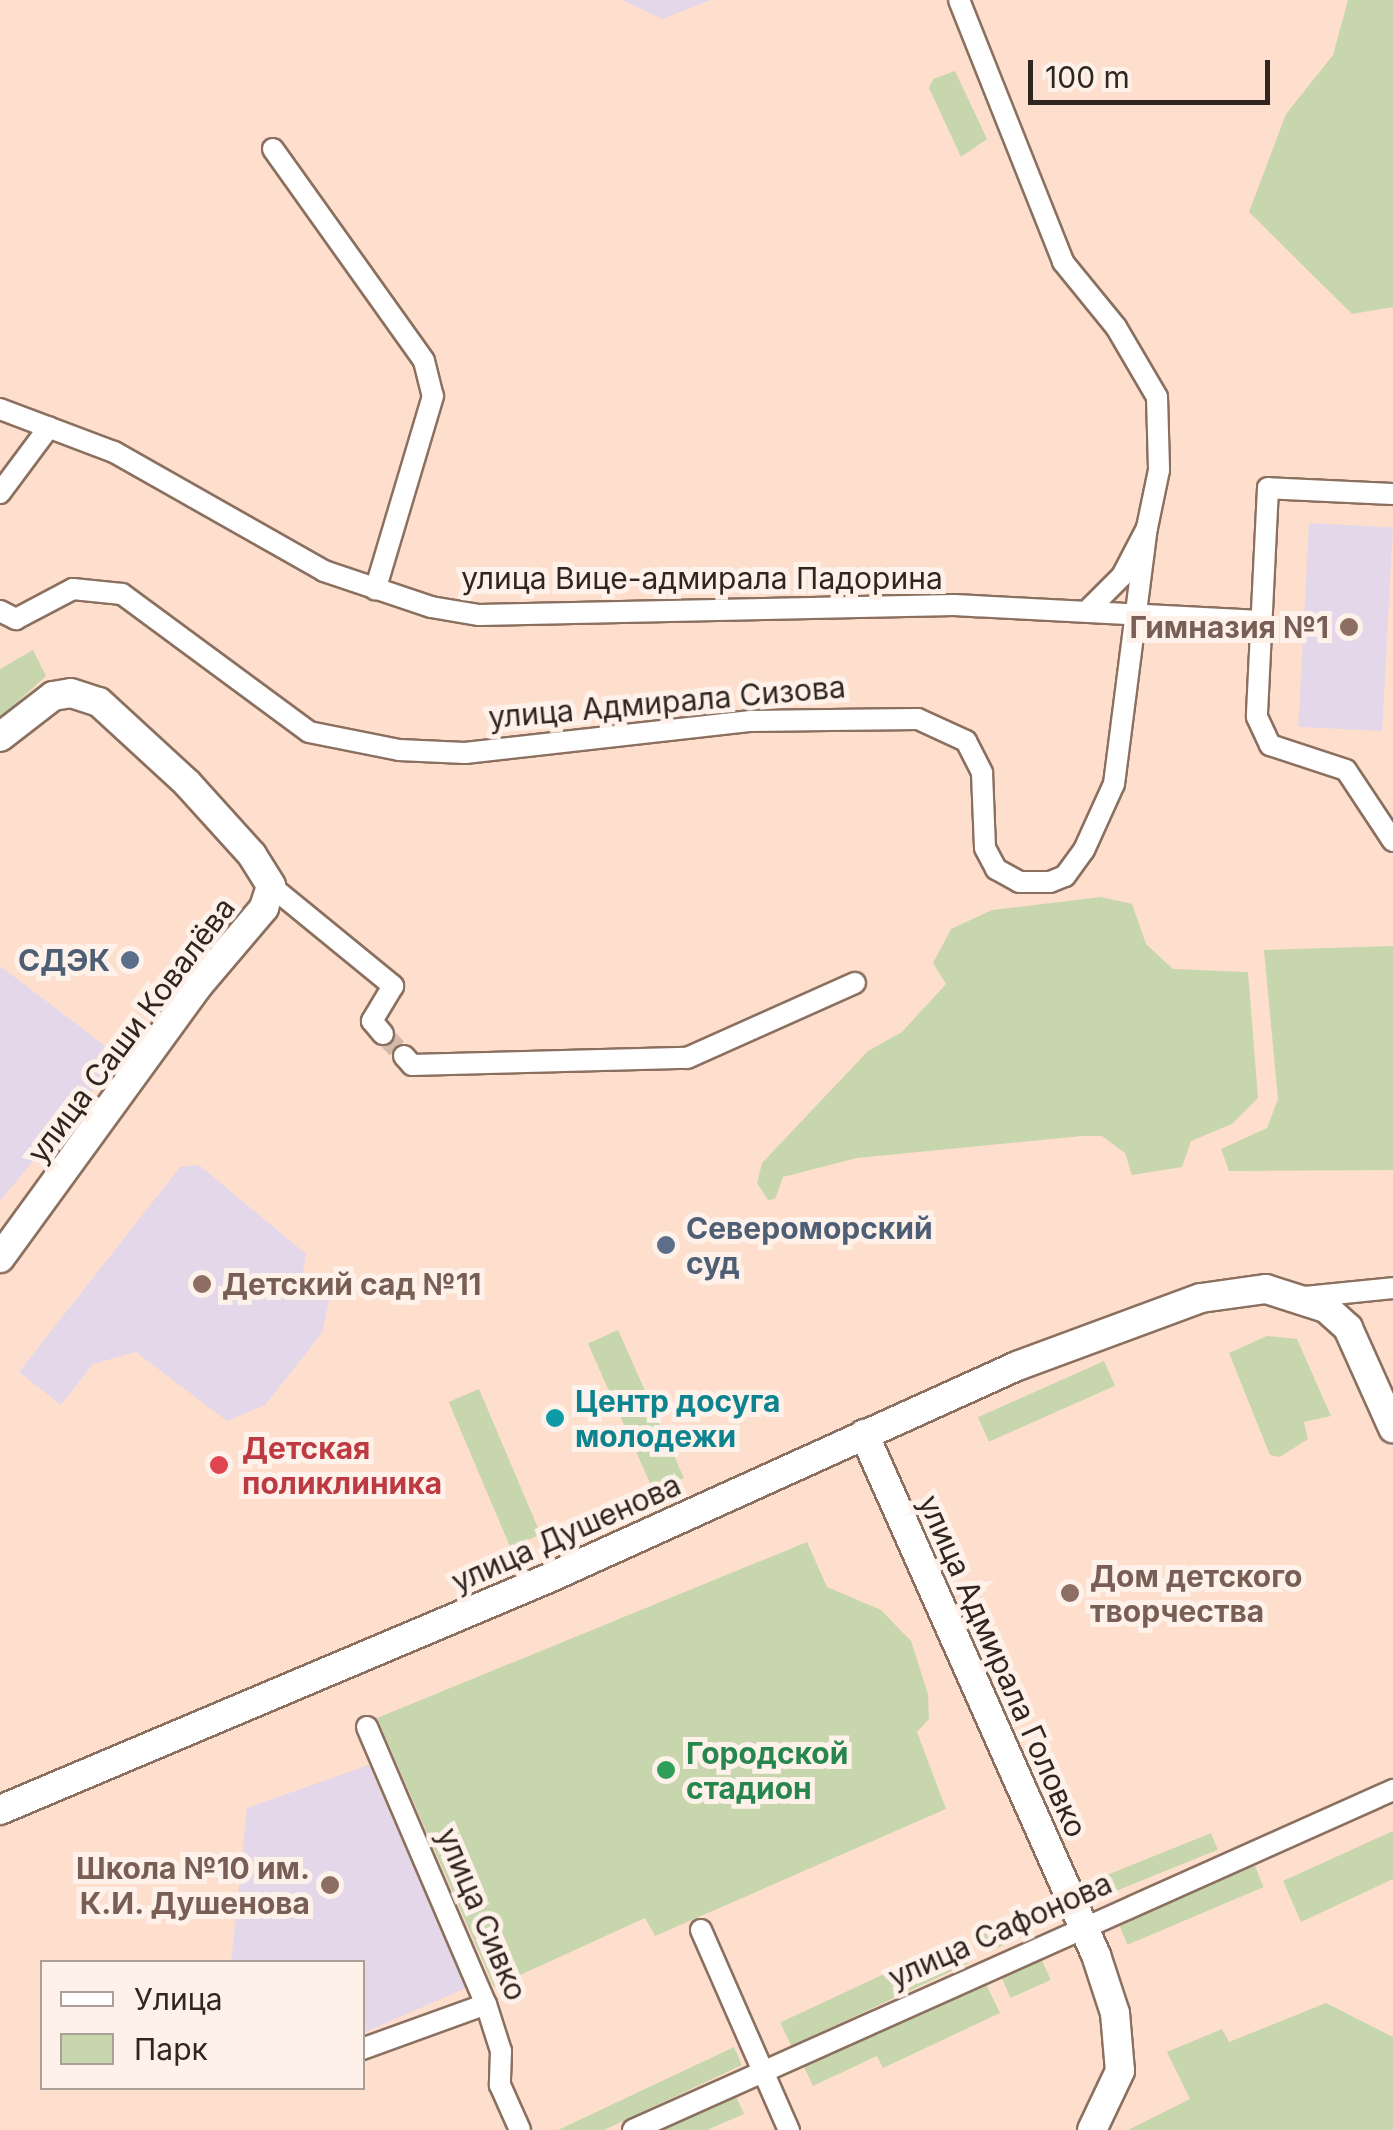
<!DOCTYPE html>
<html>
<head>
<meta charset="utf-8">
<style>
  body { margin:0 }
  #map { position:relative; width:1393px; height:2130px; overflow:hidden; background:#fedfcd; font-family:Inter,sans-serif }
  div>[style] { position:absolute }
  .education>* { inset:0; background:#e4d7ea; transform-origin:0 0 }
  .green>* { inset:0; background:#c7d6ad; transform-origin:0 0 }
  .street-tunnel>* { height:20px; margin-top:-10px; transform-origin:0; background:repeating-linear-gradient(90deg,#d5baaa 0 20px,transparent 0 30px) }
  .roads { filter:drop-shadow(2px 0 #8b7060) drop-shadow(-2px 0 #8b7060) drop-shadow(0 2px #8b7060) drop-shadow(0 -2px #8b7060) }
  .street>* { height:20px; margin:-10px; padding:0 10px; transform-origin:10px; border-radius:10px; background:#fff }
  .secondary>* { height:28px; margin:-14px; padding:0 14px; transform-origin:14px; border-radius:14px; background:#fff }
  .dots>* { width:28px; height:28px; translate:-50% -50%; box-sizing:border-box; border:5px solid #fdf1e9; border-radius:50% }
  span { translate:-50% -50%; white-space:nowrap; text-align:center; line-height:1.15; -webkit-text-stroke:10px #fdf1e9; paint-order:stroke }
  .street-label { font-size:30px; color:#31251f }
  .education-label { font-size:30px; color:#785e54; font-weight:700 }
  .right { translate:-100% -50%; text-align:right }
  .left { translate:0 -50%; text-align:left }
  .service-label { font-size:30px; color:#4e5e75; font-weight:700 }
  .culture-label { font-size:30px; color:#0d838f; font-weight:700 }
  .health-label { font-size:30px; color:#be3a42; font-weight:700 }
  .leisure-label { font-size:30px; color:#27864d; font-weight:700 }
  .legend { position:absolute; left:40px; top:1960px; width:325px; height:130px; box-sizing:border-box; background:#fdf1e9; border:2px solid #ab9f98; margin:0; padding:12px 18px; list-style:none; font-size:30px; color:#31251f }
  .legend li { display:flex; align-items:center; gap:20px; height:50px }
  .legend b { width:50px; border:2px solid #ab9f98 }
  .scale { position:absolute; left:1028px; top:60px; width:242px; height:45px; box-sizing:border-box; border:5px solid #31251f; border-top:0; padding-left:12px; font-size:30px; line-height:35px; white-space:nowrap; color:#31251f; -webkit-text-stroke:8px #fdf1e9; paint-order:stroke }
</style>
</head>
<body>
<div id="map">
  <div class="education">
    <div style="clip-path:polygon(622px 0,711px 0,662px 19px)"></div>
    <div style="left:1309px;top:523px;width:84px;height:204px;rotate:3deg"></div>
    <div style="clip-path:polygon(0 966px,120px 1057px,0 1201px)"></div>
    <div style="clip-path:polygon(199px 1165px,306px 1254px,303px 1272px,330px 1297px,322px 1333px,265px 1405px,227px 1421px,136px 1352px,93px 1364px,61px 1405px,19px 1372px,180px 1167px)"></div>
    <div style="clip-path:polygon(369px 1765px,466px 1988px,363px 2033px,362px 1962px,231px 1962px,247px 1808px)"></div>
  </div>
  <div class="green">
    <div style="clip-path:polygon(1348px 0,1393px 0,1393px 307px,1352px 314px,1249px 212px,1286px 114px,1333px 55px)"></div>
    <div style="clip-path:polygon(955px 71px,987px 139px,961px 157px,929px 88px,933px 79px)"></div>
    <div style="clip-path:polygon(33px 650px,46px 676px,0 718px,0 669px)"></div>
    <div style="clip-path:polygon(1101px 897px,1132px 904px,1146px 944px,1173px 969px,1248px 972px,1258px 1098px,1232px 1124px,1191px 1141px,1182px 1167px,1132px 1175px,1125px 1153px,1102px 1136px,1082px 1136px,857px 1158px,783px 1177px,775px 1199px,768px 1200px,757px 1183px,762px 1163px,868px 1051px,902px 1032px,946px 984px,933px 963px,951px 929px,992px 910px)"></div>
    <div style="clip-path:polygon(1393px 946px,1393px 1170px,1229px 1171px,1221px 1149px,1267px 1128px,1278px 1099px,1264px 950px)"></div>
    <div style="left:618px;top:1330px;width:162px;height:33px;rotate:66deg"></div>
    <div style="clip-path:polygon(1267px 1336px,1297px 1339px,1331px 1416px,1304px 1422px,1308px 1439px,1280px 1457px,1270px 1455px,1229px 1353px)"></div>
    <div style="left:1104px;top:1361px;width:27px;height:138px;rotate:66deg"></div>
    <div style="left:479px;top:1389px;width:158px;height:33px;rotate:67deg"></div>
    <div style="clip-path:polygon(807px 1542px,827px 1587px,881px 1610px,911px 1641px,928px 1694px,929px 1719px,917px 1732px,946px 1809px,655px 1936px,645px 1918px,494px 1987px,377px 1718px)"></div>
    <div style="clip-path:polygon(1393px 1831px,1393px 1879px,1301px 1922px,1283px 1881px)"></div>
    <div style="left:1211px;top:1833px;width:18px;height:120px;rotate:68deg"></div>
    <div style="left:1254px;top:1864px;width:25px;height:148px;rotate:67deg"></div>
    <div style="left:1025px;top:1917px;width:18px;height:50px;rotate:68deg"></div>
    <div style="left:957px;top:1940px;width:26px;height:195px;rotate:65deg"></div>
    <div style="left:1041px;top:1958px;width:24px;height:44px;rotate:66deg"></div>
    <div style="clip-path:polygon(984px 1980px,1000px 2013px,883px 2068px,877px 2056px,813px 2086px,803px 2065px)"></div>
    <div style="clip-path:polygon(1326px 2003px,1393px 2037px,1393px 2130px,1128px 2130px,1190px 2099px,1167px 2052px,1222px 2029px,1229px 2042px)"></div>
    <div style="clip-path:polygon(734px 2047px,742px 2065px,604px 2130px,558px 2130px)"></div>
    <div style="clip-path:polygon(735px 2094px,744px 2114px,707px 2130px,656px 2130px)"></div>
  </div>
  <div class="street-tunnel">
    <div style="left:383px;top:1034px;width:30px;rotate:46deg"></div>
  </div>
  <div class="roads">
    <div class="street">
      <div style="left:959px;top:0;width:282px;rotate:68.3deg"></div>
      <div style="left:1063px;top:262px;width:84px;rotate:50.8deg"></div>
      <div style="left:1116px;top:327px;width:81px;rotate:59.6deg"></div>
      <div style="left:1157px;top:397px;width:73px;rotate:88.4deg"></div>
      <div style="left:1159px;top:470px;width:59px;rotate:101.7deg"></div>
      <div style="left:1147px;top:528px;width:54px;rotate:117.5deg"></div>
      <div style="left:1122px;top:576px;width:45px;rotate:135deg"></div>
      <div style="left:273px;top:149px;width:260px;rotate:54.5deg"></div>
      <div style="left:424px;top:361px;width:36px;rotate:76deg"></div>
      <div style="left:433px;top:396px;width:202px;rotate:106.6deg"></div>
      <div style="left:0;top:409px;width:122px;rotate:20.7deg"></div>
      <div style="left:114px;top:452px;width:241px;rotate:29.5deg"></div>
      <div style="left:324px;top:571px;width:113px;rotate:18.6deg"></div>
      <div style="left:431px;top:607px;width:49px;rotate:9.5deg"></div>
      <div style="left:479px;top:615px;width:475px;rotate:-1.2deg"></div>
      <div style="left:954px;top:605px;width:307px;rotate:3deg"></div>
      <div style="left:0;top:493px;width:82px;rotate:-53.4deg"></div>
      <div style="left:1393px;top:494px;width:125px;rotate:-177.3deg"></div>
      <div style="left:1268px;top:488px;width:229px;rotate:92.8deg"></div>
      <div style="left:1257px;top:717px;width:31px;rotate:65deg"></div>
      <div style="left:1270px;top:745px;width:80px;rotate:18.2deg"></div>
      <div style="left:1346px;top:770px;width:85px;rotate:56.5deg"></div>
      <div style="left:0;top:611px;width:18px;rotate:27deg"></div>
      <div style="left:16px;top:619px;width:64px;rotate:-27.8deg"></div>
      <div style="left:73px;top:589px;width:49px;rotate:5.8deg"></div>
      <div style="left:122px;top:594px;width:232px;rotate:36.4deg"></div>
      <div style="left:309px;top:732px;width:92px;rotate:11.3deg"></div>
      <div style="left:399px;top:750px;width:66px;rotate:2.6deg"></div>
      <div style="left:465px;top:753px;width:288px;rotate:-6.4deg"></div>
      <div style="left:751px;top:721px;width:167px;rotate:-0.7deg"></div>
      <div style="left:918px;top:719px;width:53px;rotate:24.6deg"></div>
      <div style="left:966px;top:741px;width:36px;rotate:63deg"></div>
      <div style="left:982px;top:773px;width:75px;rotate:87.7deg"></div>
      <div style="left:985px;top:848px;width:24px;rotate:62deg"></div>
      <div style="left:996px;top:869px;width:26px;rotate:29deg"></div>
      <div style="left:1019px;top:882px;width:31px"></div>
      <div style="left:1050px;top:882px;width:16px;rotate:-22deg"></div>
      <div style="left:1065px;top:876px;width:32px;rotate:-54deg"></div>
      <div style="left:1084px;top:850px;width:72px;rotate:-65.6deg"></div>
      <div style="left:1114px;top:784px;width:258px;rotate:-82.7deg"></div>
      <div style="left:271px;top:886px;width:158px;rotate:39.3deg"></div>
      <div style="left:393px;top:986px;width:41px;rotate:121deg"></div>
      <div style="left:372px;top:1021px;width:17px;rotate:50deg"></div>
      <div style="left:404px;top:1056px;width:12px;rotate:48deg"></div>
      <div style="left:412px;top:1065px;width:275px;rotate:-1.5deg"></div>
      <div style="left:687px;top:1058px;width:184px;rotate:-24.1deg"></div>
      <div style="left:1305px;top:1297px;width:88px;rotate:-5.8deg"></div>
      <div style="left:367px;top:1727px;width:301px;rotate:66.8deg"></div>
      <div style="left:486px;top:2004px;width:49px;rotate:72.3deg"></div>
      <div style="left:501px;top:2051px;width:34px;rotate:92deg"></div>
      <div style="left:500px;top:2085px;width:49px;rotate:66deg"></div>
      <div style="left:701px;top:1930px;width:219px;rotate:66.3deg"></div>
      <div style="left:362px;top:2049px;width:132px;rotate:-19.9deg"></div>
      <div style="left:633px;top:2130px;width:833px;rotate:-24.1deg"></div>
    </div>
    <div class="secondary">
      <div style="left:0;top:737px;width:67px;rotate:-37.7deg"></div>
      <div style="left:53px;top:696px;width:18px;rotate:-9deg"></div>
      <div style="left:71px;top:693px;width:29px;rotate:18deg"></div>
      <div style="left:99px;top:702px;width:120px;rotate:42.6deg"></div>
      <div style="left:187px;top:783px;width:97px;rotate:47.9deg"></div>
      <div style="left:252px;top:855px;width:36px;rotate:58deg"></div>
      <div style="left:271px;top:886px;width:23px;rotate:108deg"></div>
      <div style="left:264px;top:908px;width:104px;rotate:130.3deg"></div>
      <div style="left:197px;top:987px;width:335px;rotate:126deg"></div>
      <div style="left:864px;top:1434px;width:570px;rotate:66deg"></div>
      <div style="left:1096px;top:1955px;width:61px;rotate:71.9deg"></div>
      <div style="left:1115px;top:2013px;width:58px;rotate:85.1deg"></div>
      <div style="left:1120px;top:2071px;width:65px;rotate:115.4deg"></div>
      <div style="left:0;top:1810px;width:596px;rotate:-22.91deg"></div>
      <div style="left:549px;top:1578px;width:514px;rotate:-24.37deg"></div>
      <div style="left:1017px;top:1366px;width:196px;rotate:-20.3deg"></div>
      <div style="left:1201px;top:1298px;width:66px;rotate:-7.9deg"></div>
      <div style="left:1266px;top:1289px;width:63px;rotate:17.6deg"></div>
      <div style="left:1326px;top:1308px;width:30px;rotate:42deg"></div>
      <div style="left:1348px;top:1328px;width:110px;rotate:65.8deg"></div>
    </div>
  </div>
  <div class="dots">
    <div style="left:1349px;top:627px;background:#8d6e63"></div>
    <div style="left:130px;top:960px;background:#5c6f8a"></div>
    <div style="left:666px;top:1245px;background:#5c6f8a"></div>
    <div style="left:202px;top:1284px;background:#8d6e63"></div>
    <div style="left:555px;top:1418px;background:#0f9aa8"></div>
    <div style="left:219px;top:1465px;background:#e0444e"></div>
    <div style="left:1070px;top:1593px;background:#8d6e63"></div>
    <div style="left:666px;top:1770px;background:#2e9e5b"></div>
    <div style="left:330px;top:1885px;background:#8d6e63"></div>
  </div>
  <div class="street-label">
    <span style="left:702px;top:578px">улица Вице-адмирала Падорина</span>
    <span style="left:667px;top:702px;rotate:-5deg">улица Адмирала Сизова</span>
    <span style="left:131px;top:1030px;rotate:-53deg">улица Саши Ковалёва</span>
    <span style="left:566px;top:1533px;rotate:-24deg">улица Душенова</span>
    <span style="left:1003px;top:1666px;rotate:66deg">улица Адмирала Головко</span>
    <span style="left:482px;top:1914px;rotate:67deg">улица Сивко</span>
    <span style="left:1000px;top:1930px;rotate:-24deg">улица Сафонова</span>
  </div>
  <div class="education-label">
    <span class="right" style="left:1329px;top:627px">Гимназия №1</span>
    <span class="left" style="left:222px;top:1284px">Детский сад №11</span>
    <span class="left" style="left:1090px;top:1593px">Дом детского<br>творчества</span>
    <span class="right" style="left:310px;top:1885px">Школа №10 им.<br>К.И. Душенова</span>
  </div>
  <div class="service-label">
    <span class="right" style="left:110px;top:960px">СДЭК</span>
    <span class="left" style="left:686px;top:1245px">Североморский<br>суд</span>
  </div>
  <div class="culture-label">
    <span class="left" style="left:575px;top:1418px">Центр досуга<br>молодежи</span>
  </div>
  <div class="health-label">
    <span class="left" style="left:242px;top:1465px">Детская<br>поликлиника</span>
  </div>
  <div class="leisure-label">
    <span class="left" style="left:686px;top:1770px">Городской<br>стадион</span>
  </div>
  <ul class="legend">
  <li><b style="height:12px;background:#fff"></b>Улица</li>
  <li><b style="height:28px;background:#c7d6ad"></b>Парк</li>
  </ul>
  <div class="scale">100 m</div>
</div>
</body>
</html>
